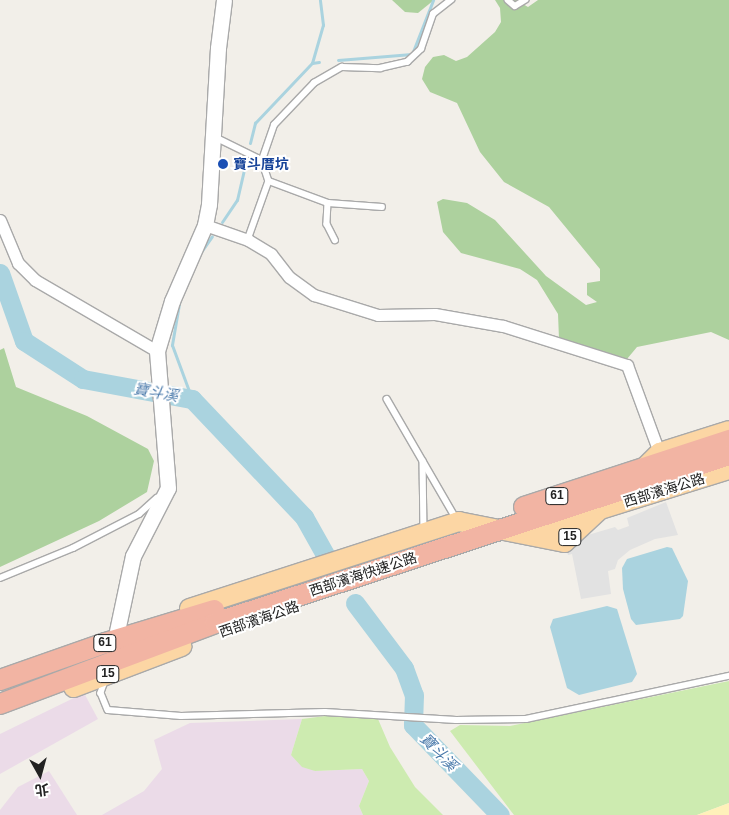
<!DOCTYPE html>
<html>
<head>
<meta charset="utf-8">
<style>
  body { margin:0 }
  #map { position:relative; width:729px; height:815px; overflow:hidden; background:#f2efe9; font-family:Helvetica,"Noto Sans TC",sans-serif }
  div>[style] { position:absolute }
  .industrial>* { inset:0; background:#ebdbe8 }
  .grass>* { inset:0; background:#cdebb0 }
  .forest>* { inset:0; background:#add19e }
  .sand>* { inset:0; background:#fff1ba }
  .parking>* { inset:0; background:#e2e2e2 }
  .water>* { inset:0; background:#aad3df }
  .stream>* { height:3px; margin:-1.5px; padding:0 1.5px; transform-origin:1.5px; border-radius:1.5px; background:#aad3df }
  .river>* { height:19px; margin:-9.5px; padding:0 9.5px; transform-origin:9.5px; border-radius:9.5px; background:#aad3df }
  .roads { filter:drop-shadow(1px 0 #a9a9a9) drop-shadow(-1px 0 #a9a9a9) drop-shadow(0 1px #a9a9a9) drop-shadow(0 -1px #a9a9a9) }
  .service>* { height:5.5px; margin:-2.75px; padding:0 2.75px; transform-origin:2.75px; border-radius:2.75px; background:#fff }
  .minor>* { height:11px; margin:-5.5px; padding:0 5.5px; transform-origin:5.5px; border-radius:5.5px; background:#fff }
  .tertiary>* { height:15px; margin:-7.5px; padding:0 7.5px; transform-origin:7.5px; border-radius:7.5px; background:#fff }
  .primary>* { height:19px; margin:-9.5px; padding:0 9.5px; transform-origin:9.5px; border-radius:9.5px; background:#fcd6a4 }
  .trunk>* { height:20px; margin:-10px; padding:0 10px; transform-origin:10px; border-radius:10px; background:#f2b4a3 }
  .dots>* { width:14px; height:14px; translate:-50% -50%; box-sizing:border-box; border:2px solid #fff; border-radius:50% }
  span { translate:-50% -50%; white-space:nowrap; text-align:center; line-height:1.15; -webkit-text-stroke:4px #fff; paint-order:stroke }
  .shield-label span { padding:1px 4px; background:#fff; border:1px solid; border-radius:4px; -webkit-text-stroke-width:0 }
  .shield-label { font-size:12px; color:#222; font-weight:700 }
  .transit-label { font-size:14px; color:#164399; font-weight:700 }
  .left { translate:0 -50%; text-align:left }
  .street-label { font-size:14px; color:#222 }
  .water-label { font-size:15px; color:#4a7aab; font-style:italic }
  .north { position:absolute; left:15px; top:750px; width:50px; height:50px; -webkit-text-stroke:4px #fff; paint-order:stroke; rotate:173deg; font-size:14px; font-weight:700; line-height:20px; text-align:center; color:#222 }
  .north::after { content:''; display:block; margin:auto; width:18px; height:22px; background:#222; clip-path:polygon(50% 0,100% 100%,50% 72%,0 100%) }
</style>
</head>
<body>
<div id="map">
  <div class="industrial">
    <div style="clip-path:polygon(84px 693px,98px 719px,0 774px,0 734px)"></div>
    <div style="clip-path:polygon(302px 719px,291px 755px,315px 771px,362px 769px,369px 781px,359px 806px,363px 815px,102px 815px,144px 791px,162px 769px,154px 740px,190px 723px)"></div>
    <div style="clip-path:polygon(49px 771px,77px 815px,0 815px,0 810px,18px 787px)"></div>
  </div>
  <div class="grass">
    <div style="clip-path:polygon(729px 681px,729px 803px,697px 815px,514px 815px,450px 731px,460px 725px,510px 726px)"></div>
    <div style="clip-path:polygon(333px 715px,378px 719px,390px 747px,415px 787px,443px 815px,363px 815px,359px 806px,369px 781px,362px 769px,315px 771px,302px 767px,291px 755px,302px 719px)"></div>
  </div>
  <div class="forest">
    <div style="clip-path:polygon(392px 0,434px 0,418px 13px,405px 12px)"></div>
    <div style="clip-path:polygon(495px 0,516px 0,528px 7px,538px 0,729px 0,729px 340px,711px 332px,637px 347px,627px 359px,559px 339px,558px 314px,537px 280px,520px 269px,461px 253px,443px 232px,437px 202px,443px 199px,467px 203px,495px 220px,546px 276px,586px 305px,597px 302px,587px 295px,587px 283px,600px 281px,600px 269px,549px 207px,504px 182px,480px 152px,457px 103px,430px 92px,422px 79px,425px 67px,433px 57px,444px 55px,456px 61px,467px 57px,495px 32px,501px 22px,500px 8px)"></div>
    <div style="clip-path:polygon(4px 348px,16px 387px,87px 416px,148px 449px,154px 461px,147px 492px,99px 521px,0 567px,0 350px)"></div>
  </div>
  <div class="sand">
    <div style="clip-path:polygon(729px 803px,729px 815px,697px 815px)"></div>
  </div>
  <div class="parking">
    <div style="clip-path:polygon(666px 502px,678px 535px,655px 539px,630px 550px,618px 560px,615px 569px,608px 571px,611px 594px,581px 599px,572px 554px,568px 555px,564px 542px,615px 527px,618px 530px,629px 526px,627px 518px)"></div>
  </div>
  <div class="water">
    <div style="clip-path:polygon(667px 547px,672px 548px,688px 581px,683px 616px,680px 619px,636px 625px,631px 619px,623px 589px,622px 568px,627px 559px)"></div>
    <div style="clip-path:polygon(607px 606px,617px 609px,637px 674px,632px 682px,579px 695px,567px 688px,550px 627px,553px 619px)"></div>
  </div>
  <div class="stream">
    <div style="left:338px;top:60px;width:74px;rotate:-4.6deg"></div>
    <div style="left:412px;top:54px;width:58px;rotate:-68.7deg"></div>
    <div style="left:312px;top:63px;width:7px;rotate:-8deg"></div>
    <div style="left:250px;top:143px;width:21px;rotate:-76deg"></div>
    <div style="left:255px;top:123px;width:83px;rotate:-46.5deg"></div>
    <div style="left:312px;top:63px;width:40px;rotate:-74deg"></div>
    <div style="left:323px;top:25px;width:25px;rotate:-97deg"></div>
    <div style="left:222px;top:222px;width:27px;rotate:-56deg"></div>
    <div style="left:237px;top:200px;width:39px;rotate:-77deg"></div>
    <div style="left:201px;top:252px;width:19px;rotate:-55deg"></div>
    <div style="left:180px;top:298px;width:48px;rotate:99.7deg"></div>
    <div style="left:172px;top:345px;width:58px;rotate:69.7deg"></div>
  </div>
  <div class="river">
    <div style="left:0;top:273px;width:72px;rotate:70.6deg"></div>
    <div style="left:24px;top:341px;width:70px;rotate:32.8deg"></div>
    <div style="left:83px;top:379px;width:111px;rotate:10.4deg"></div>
    <div style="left:192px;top:399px;width:163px;rotate:46.5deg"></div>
    <div style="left:304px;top:517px;width:47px;rotate:60.7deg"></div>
    <div style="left:355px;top:603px;width:81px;rotate:53deg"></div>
    <div style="left:404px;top:668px;width:29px;rotate:70deg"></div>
    <div style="left:414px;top:695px;width:30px;rotate:92deg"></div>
    <div style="left:413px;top:725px;width:125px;rotate:46deg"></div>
  </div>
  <div class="roads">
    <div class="service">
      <div style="left:508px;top:0;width:9px;rotate:41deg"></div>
      <div style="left:515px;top:6px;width:12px;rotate:-31deg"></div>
      <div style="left:215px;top:137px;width:52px;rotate:26.1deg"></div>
      <div style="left:262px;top:160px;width:22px;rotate:72deg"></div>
      <div style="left:269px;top:181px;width:63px;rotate:109.6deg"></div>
      <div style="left:262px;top:160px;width:37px;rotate:-71deg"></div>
      <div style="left:274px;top:125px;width:58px;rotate:-46.4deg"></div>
      <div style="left:314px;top:83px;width:32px;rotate:-30deg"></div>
      <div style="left:342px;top:67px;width:38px;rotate:2deg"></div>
      <div style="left:380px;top:68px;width:28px;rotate:-13deg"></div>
      <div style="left:407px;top:62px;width:19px;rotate:-43deg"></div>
      <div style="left:421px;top:49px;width:37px;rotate:-71deg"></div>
      <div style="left:433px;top:14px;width:23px;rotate:-38deg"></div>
      <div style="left:269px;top:181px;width:63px;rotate:20.4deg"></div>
      <div style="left:328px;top:203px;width:21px;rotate:93deg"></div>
      <div style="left:327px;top:224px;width:18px;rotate:63deg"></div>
      <div style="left:328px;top:203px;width:54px;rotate:4.2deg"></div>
      <div style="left:387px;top:399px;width:138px;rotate:59.9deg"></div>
      <div style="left:423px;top:461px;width:68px;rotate:89.2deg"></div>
      <div style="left:0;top:578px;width:79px;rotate:-22.3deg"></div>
      <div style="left:73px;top:548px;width:74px;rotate:-27.3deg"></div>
      <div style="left:139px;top:514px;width:24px;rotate:-42deg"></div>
      <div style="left:106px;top:679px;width:15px;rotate:110deg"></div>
      <div style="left:101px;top:693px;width:18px;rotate:68deg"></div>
      <div style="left:108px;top:710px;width:73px;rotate:4.7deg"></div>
      <div style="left:181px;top:716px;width:144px;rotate:-1.6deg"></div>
      <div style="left:325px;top:712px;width:131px;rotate:3.5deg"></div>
      <div style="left:456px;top:720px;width:70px;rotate:-0.8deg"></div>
      <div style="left:526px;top:719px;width:208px;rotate:-12deg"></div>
    </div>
    <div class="minor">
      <div style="left:0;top:220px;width:47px;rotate:67.3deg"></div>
      <div style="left:18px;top:263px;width:24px;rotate:45deg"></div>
      <div style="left:35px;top:280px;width:141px;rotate:30.2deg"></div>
      <div style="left:205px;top:225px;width:46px;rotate:19.2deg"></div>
      <div style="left:248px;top:240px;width:27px;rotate:31deg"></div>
      <div style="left:271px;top:254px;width:29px;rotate:52deg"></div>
      <div style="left:289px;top:277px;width:31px;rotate:36deg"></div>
      <div style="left:314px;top:295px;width:67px;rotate:17.4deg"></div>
      <div style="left:378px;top:315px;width:57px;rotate:-1deg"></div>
      <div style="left:435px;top:314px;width:69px;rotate:10deg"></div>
      <div style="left:503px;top:326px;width:130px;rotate:17.5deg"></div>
      <div style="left:627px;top:365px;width:93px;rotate:69.8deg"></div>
    </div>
    <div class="tertiary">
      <div style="left:117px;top:631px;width:77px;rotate:-78deg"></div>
      <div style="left:133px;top:556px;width:76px;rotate:-62.8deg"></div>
      <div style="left:168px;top:488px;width:137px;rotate:-94.6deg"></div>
      <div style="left:157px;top:351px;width:52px;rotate:-73.3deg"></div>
      <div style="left:172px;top:301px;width:83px;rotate:-66.5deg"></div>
      <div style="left:205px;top:225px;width:21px;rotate:-79deg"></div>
      <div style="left:209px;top:204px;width:156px;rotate:-86.7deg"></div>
      <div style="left:218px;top:48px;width:48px;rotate:-82.9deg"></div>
    </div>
    <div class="primary">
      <div style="left:645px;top:466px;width:20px;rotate:-45deg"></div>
      <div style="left:659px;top:452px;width:73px;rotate:-17.4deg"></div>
      <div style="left:523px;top:533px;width:216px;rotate:-17.3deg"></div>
      <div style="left:189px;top:608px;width:283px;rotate:-17.9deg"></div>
      <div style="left:458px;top:521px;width:108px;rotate:11.2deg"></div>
      <div style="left:564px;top:542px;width:76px;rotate:-42.9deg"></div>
      <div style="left:73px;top:687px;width:116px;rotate:-20.8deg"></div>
    </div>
    <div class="trunk">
      <div style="left:524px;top:507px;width:216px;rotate:-18.1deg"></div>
      <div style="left:0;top:680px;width:111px;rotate:-19.4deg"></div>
      <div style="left:105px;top:643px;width:114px;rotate:-16.8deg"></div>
      <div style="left:0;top:704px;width:230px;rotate:-20.6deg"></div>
      <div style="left:215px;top:623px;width:541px;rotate:-18.1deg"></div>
    </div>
  </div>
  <div class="dots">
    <div style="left:223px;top:164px;background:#1a4fb4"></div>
  </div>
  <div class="shield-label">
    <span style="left:557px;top:496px">61</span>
    <span style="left:570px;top:537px">15</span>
    <span style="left:105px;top:643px">61</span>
    <span style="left:108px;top:674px">15</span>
  </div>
  <div class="transit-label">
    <span class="left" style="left:233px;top:164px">寶斗厝坑</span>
  </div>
  <div class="street-label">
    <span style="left:664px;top:490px;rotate:-17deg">西部濱海公路</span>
    <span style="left:363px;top:574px;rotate:-18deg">西部濱海快速公路</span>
    <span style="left:259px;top:619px;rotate:-19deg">西部濱海公路</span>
  </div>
  <div class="water-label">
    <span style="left:156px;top:392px;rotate:10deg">寶斗溪</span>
    <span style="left:439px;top:752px;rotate:46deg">寶斗溪</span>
  </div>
  <div class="north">北</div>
</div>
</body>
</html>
